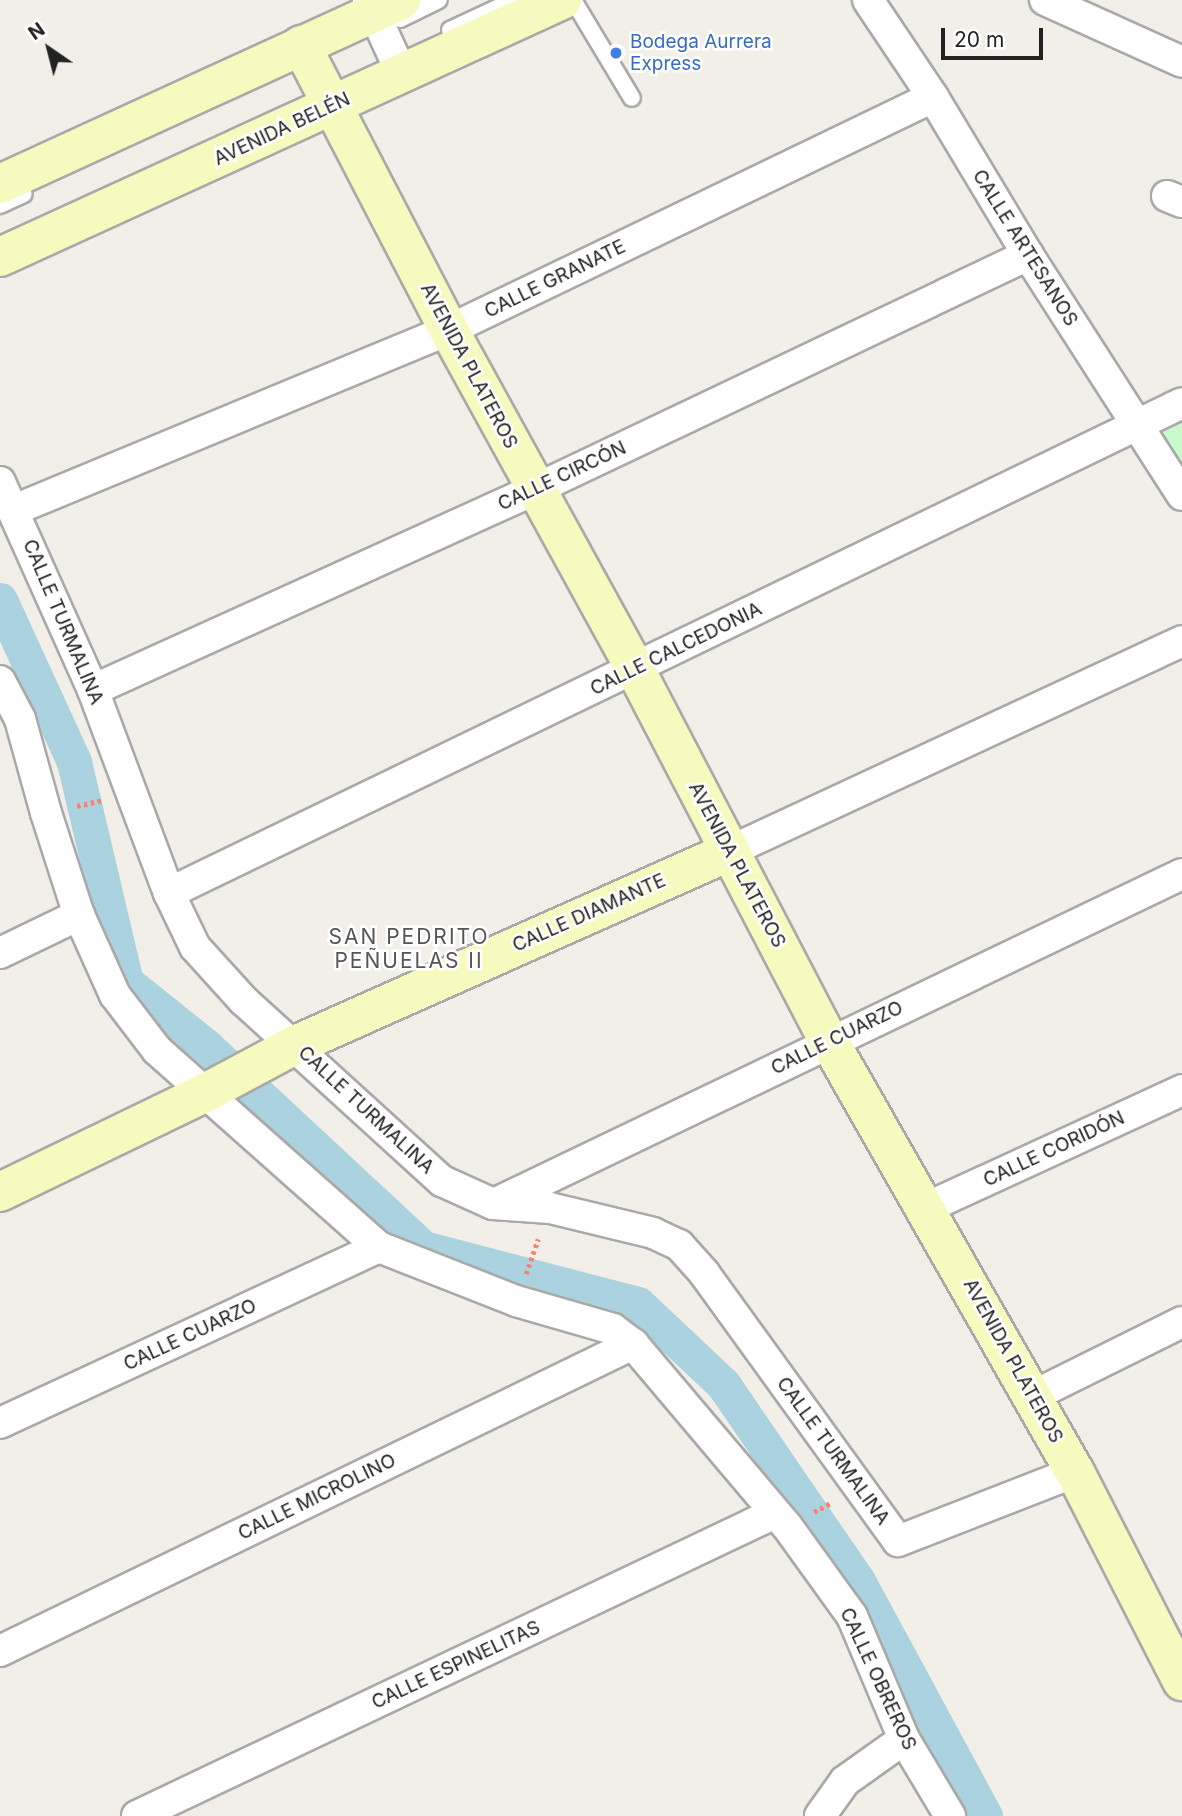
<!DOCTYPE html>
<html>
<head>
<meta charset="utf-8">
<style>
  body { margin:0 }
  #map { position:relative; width:1182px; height:1816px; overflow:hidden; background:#f2efe9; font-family:Inter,sans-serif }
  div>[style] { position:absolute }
  .park>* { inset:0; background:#c8facc }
  .canal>* { height:35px; margin:-17.5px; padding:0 17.5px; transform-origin:17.5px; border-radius:17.5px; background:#aad3df }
  .path>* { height:4.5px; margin-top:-2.25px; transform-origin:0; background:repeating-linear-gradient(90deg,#fa8072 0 3.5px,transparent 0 7px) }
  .roads { filter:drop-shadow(2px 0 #a9a9a9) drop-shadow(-2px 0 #a9a9a9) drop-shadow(0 2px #a9a9a9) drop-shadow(0 -2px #a9a9a9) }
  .lane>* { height:16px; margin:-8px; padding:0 8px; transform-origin:8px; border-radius:8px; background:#fff }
  .street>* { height:30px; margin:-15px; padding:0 15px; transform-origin:15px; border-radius:15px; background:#fff }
  .secondary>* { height:38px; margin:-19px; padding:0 19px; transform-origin:19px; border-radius:19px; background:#f7fabf }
  .dots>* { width:19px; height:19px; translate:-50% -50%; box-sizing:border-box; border:4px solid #fff; border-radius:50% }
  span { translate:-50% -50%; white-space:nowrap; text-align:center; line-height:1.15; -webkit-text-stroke:5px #fff; paint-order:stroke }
  .shop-label { font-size:19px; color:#366cbe }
  .left { translate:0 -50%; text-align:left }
  .street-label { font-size:19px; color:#222 }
  .neighbourhood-label { font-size:21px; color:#555; letter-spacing:2px }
  .north { position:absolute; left:14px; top:14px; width:70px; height:70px; -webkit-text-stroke:5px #fff; paint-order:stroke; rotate:325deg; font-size:19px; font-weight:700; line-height:28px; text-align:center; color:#222 }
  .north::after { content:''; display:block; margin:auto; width:24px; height:32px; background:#222; clip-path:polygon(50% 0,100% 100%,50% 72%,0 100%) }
  .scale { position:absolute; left:941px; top:28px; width:102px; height:32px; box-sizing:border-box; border:4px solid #222; border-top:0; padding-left:9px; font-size:21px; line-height:24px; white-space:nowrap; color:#222; -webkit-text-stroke:5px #fff; paint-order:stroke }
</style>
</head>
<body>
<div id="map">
  <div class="park">
    <div style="clip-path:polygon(1182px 411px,1182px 490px,1141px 428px)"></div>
  </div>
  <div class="canal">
    <div style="left:0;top:600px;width:178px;rotate:65.4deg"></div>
    <div style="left:74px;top:762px;width:226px;rotate:76.7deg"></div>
    <div style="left:126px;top:982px;width:104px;rotate:38.7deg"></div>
    <div style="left:207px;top:1047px;width:295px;rotate:42.9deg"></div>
    <div style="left:423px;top:1248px;width:222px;rotate:14.6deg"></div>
    <div style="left:638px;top:1304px;width:117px;rotate:43.3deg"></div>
    <div style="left:723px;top:1384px;width:239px;rotate:55.6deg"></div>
    <div style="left:858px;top:1581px;width:267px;rotate:61.6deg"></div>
  </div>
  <div class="path">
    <div style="left:77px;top:806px;width:27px;rotate:-13deg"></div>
    <div style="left:526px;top:1274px;width:37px;rotate:-71deg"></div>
    <div style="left:814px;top:1512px;width:19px;rotate:-28deg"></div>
  </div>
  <div class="roads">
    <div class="lane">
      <div style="left:573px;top:0;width:114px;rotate:59deg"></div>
      <div style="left:400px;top:19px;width:43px;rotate:-26deg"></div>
      <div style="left:450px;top:30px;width:71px;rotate:-25.1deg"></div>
      <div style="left:0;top:205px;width:26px;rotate:-25deg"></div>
    </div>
    <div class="street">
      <div style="left:368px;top:0;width:79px;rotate:65.4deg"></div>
      <div style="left:868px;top:0;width:117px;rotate:56.2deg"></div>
      <div style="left:933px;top:97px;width:184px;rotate:59deg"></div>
      <div style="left:1028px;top:255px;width:285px;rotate:57.3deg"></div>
      <div style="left:1045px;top:0;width:150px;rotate:24.3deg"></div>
      <div style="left:1167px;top:196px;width:16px;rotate:22deg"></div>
      <div style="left:0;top:482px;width:228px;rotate:65.9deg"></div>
      <div style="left:93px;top:690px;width:217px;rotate:69.5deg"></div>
      <div style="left:169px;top:893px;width:60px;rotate:64.3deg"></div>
      <div style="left:195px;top:947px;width:72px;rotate:47.8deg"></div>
      <div style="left:243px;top:1000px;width:269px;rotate:42.3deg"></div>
      <div style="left:442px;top:1181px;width:56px;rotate:24.3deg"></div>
      <div style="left:493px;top:1204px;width:57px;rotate:4deg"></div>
      <div style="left:550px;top:1208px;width:106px;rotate:13.6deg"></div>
      <div style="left:653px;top:1233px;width:29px;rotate:25deg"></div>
      <div style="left:679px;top:1245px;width:38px;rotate:48deg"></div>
      <div style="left:704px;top:1273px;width:331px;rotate:54.1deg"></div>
      <div style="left:898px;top:1541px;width:190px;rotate:-21.3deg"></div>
      <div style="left:14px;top:510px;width:471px;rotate:-22.5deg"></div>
      <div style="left:449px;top:330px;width:537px;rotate:-25.71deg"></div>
      <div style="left:0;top:681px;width:43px;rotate:62.2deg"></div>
      <div style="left:20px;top:719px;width:98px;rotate:74.5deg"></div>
      <div style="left:46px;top:813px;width:107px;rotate:72.1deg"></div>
      <div style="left:79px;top:915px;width:88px;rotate:65.8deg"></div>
      <div style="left:115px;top:995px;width:69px;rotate:52.6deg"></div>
      <div style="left:157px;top:1050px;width:297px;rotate:41.6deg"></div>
      <div style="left:379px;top:1247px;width:147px;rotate:21.5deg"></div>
      <div style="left:516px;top:1301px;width:101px;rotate:16.1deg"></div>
      <div style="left:613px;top:1329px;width:25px;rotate:37deg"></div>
      <div style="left:633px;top:1344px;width:238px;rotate:49.8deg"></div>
      <div style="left:787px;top:1526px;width:111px;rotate:54.2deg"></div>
      <div style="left:852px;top:1616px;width:134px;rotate:67.1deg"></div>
      <div style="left:904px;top:1739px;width:90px;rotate:59.1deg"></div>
      <div style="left:93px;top:690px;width:486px;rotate:-24.4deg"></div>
      <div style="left:536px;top:489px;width:545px;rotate:-25.44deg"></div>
      <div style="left:730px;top:851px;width:498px;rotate:-24.9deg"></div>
      <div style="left:169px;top:893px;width:1125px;rotate:-25.81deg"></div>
      <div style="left:0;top:953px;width:88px;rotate:-25.7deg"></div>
      <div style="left:494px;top:1204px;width:763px;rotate:-25.62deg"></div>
      <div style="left:926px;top:1208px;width:282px;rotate:-24.7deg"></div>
      <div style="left:1033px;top:1396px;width:166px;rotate:-26.4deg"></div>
      <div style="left:0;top:1423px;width:418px;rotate:-24.9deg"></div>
      <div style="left:0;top:1651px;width:704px;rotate:-25.87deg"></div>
      <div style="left:137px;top:1816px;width:706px;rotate:-25.4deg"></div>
      <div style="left:820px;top:1816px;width:43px;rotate:-54.5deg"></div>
      <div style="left:845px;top:1781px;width:72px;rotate:-35.4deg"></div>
    </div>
    <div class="secondary">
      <div style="left:301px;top:45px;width:321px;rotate:62.6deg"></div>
      <div style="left:449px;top:330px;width:387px;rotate:61.2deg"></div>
      <div style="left:635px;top:669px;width:420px;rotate:62.5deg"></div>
      <div style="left:829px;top:1041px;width:496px;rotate:60.3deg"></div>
      <div style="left:1075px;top:1472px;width:235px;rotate:62.9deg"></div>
      <div style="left:0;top:184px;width:441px;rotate:-24.6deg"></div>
      <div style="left:0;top:257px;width:618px;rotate:-24.57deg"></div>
      <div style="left:0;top:1192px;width:228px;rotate:-25.8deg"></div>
      <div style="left:205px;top:1093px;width:102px;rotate:-28.1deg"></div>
      <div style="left:295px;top:1045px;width:476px;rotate:-24deg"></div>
    </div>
  </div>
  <div class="dots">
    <div style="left:616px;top:53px;background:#3f7fe0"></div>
  </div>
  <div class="shop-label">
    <span class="left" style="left:630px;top:53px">Bodega Aurrera<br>Express</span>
  </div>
  <div class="street-label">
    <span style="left:282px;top:129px;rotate:-25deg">AVENIDA BELÉN</span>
    <span style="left:1025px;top:248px;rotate:58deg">CALLE ARTESANOS</span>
    <span style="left:555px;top:279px;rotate:-26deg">CALLE GRANATE</span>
    <span style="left:469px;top:366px;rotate:62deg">AVENIDA PLATEROS</span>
    <span style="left:562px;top:476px;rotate:-25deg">CALLE CIRCÓN</span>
    <span style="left:63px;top:622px;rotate:67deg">CALLE TURMALINA</span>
    <span style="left:676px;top:649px;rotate:-26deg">CALLE CALCEDONIA</span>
    <span style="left:737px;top:865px;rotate:62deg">AVENIDA PLATEROS</span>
    <span style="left:589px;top:913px;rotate:-24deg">CALLE DIAMANTE</span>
    <span style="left:837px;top:1038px;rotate:-26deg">CALLE CUARZO</span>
    <span style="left:366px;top:1110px;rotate:43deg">CALLE TURMALINA</span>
    <span style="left:1054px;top:1149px;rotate:-25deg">CALLE CORIDÓN</span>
    <span style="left:190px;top:1335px;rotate:-25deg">CALLE CUARZO</span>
    <span style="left:1013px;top:1361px;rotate:61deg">AVENIDA PLATEROS</span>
    <span style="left:833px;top:1451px;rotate:54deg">CALLE TURMALINA</span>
    <span style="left:317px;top:1497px;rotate:-26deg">CALLE MICROLINO</span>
    <span style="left:456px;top:1665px;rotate:-25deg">CALLE ESPINELITAS</span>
    <span style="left:878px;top:1679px;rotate:65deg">CALLE OBREROS</span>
  </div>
  <div class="neighbourhood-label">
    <span style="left:409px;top:949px">SAN PEDRITO<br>PEÑUELAS II</span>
  </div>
  <div class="north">N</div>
  <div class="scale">20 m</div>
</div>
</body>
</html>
